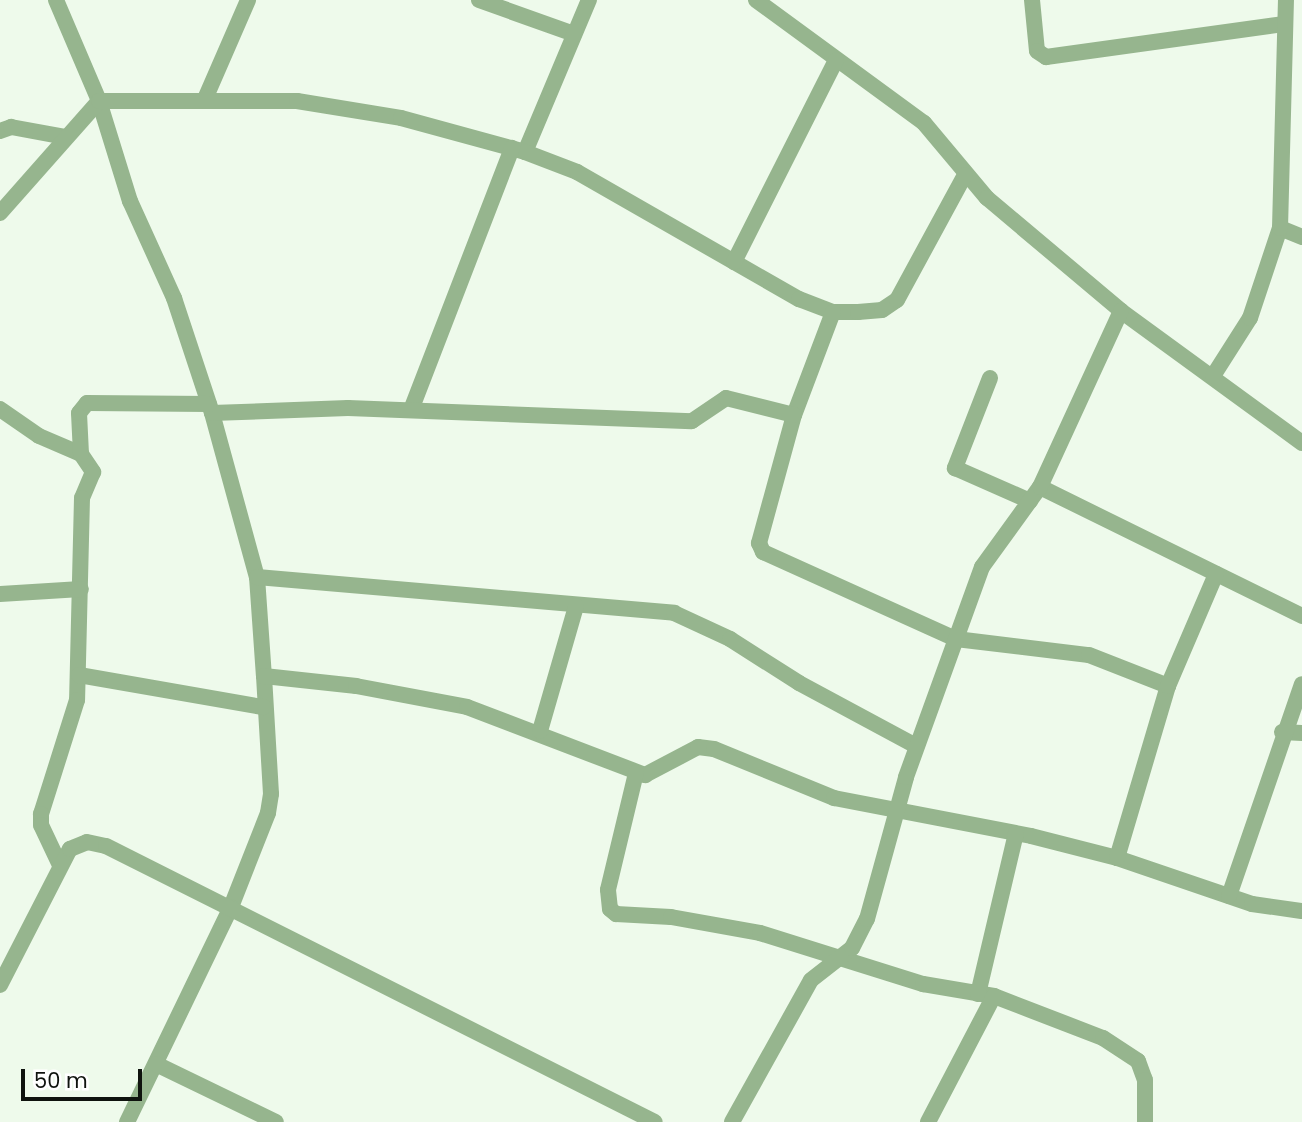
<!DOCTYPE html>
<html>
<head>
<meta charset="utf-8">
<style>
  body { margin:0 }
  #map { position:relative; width:1302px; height:1122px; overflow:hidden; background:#eefaeb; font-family:Poppins,sans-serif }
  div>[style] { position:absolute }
  .minor>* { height:16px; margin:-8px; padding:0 8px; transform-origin:8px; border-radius:8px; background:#96b58e }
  span { translate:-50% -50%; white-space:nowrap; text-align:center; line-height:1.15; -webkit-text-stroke:7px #fff; paint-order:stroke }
  .scale { position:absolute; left:21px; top:1069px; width:121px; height:32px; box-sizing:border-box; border:4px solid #0f130e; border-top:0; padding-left:9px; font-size:21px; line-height:24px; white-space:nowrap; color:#0f130e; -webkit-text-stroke:5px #fff; paint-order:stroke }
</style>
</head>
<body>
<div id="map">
  <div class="minor">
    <div style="left:56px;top:0;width:110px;rotate:66.9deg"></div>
    <div style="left:99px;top:101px;width:105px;rotate:72.8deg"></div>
    <div style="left:130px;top:201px;width:107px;rotate:65.6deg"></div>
    <div style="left:174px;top:298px;width:121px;rotate:71.7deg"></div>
    <div style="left:212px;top:413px;width:170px;rotate:74.7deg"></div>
    <div style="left:257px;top:577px;width:99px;rotate:86deg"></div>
    <div style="left:264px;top:676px;width:118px;rotate:86.6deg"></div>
    <div style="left:271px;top:794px;width:19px;rotate:99deg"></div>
    <div style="left:268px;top:813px;width:101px;rotate:111.5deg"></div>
    <div style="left:231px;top:907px;width:239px;rotate:115.8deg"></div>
    <div style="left:479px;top:0;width:101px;rotate:19.7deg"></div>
    <div style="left:756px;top:0;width:208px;rotate:36.2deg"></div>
    <div style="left:924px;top:123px;width:98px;rotate:50deg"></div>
    <div style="left:987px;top:198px;width:175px;rotate:40.1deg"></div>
    <div style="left:1121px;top:311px;width:224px;rotate:36.1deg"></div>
    <div style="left:1032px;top:0;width:51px;rotate:84.4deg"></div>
    <div style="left:1037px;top:51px;width:11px;rotate:34deg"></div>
    <div style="left:1046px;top:57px;width:241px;rotate:-7.9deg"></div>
    <div style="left:205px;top:99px;width:108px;rotate:-66.5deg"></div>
    <div style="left:0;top:131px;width:12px;rotate:-20deg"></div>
    <div style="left:11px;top:127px;width:56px;rotate:10.3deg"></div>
    <div style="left:525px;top:152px;width:165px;rotate:-67.2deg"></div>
    <div style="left:0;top:213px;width:149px;rotate:-48.5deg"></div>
    <div style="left:99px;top:101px;width:198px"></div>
    <div style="left:297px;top:101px;width:105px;rotate:9.3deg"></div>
    <div style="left:401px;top:118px;width:129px;rotate:15.3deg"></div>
    <div style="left:525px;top:152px;width:56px;rotate:21deg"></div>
    <div style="left:577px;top:172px;width:256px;rotate:29.8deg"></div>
    <div style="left:799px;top:299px;width:36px;rotate:21deg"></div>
    <div style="left:833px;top:312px;width:25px"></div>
    <div style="left:858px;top:312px;width:24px;rotate:-5deg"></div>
    <div style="left:882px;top:310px;width:18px;rotate:-34deg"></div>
    <div style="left:897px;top:300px;width:142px;rotate:-61.5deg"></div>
    <div style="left:1280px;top:228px;width:24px;rotate:22deg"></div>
    <div style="left:734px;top:262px;width:226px;rotate:-63.2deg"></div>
    <div style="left:833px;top:312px;width:110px;rotate:110.7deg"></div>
    <div style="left:794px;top:415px;width:133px;rotate:105.3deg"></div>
    <div style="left:759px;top:543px;width:10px;rotate:66deg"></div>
    <div style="left:763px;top:552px;width:212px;rotate:24.3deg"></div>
    <div style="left:956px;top:639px;width:134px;rotate:6.9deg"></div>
    <div style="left:1089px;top:655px;width:85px;rotate:21.4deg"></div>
    <div style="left:1213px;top:376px;width:69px;rotate:-57.5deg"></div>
    <div style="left:1250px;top:318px;width:95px;rotate:-71.6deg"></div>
    <div style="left:1280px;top:228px;width:228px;rotate:-88.5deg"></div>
    <div style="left:990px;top:378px;width:97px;rotate:111.3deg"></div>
    <div style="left:955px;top:468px;width:82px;rotate:23.7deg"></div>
    <div style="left:0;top:409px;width:47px;rotate:34.7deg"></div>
    <div style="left:39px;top:436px;width:46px;rotate:23.2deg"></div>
    <div style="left:81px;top:454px;width:22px;rotate:56deg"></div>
    <div style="left:93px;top:472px;width:28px;rotate:113deg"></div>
    <div style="left:82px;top:498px;width:202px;rotate:91.4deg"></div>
    <div style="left:77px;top:700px;width:120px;rotate:107.5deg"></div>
    <div style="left:41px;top:814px;width:11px;rotate:90deg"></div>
    <div style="left:41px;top:825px;width:42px;rotate:64.7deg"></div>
    <div style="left:411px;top:410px;width:281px;rotate:-68.9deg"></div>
    <div style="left:212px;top:413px;width:136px;rotate:-2.1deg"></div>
    <div style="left:348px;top:408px;width:344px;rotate:2.2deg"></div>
    <div style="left:692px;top:421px;width:41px;rotate:-34.1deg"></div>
    <div style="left:726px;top:398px;width:70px;rotate:14deg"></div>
    <div style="left:81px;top:454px;width:41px;rotate:-92.8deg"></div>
    <div style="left:79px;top:413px;width:13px;rotate:-51deg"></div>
    <div style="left:87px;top:403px;width:122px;rotate:0.5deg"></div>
    <div style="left:1040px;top:487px;width:292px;rotate:26.2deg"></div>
    <div style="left:257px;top:577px;width:419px;rotate:4.9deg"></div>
    <div style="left:674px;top:613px;width:62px;rotate:24.9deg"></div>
    <div style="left:730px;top:639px;width:82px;rotate:32.5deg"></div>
    <div style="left:799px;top:683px;width:133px;rotate:28.3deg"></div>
    <div style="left:0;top:594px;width:81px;rotate:-3.5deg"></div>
    <div style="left:79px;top:675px;width:187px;rotate:9.9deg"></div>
    <div style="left:264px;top:676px;width:93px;rotate:6.2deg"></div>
    <div style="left:356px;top:686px;width:113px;rotate:10.7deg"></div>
    <div style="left:467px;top:707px;width:191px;rotate:20.9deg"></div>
    <div style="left:645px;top:775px;width:60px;rotate:-27.8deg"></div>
    <div style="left:698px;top:747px;width:16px;rotate:7deg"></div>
    <div style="left:714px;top:749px;width:130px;rotate:22.2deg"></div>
    <div style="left:834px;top:798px;width:201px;rotate:10.9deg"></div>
    <div style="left:1031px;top:836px;width:89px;rotate:14.3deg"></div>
    <div style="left:1117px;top:858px;width:143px;rotate:18.8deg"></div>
    <div style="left:1252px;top:904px;width:50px;rotate:8deg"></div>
    <div style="left:540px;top:731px;width:130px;rotate:-73.9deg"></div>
    <div style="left:1282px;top:732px;width:20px;rotate:3deg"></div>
    <div style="left:636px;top:773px;width:120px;rotate:103.5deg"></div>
    <div style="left:608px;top:890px;width:19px;rotate:84deg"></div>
    <div style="left:610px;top:909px;width:8px;rotate:40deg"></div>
    <div style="left:616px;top:914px;width:55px;rotate:3.1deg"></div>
    <div style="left:671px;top:917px;width:90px;rotate:10.2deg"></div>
    <div style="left:760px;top:933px;width:171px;rotate:17.4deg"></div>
    <div style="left:923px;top:984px;width:72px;rotate:9.6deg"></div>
    <div style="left:994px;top:996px;width:117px;rotate:21.1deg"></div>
    <div style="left:1103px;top:1038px;width:42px;rotate:33.3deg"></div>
    <div style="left:1138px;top:1061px;width:20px;rotate:70deg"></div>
    <div style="left:1145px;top:1080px;width:42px;rotate:90deg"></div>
    <div style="left:1117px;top:858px;width:179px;rotate:-73.5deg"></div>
    <div style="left:1168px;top:686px;width:122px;rotate:-66.8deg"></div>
    <div style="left:1229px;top:896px;width:224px;rotate:-71deg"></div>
    <div style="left:0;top:985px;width:153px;rotate:-62.8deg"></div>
    <div style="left:70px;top:849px;width:18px;rotate:-22deg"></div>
    <div style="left:87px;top:842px;width:19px;rotate:12deg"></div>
    <div style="left:106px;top:846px;width:614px;rotate:26.69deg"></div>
    <div style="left:978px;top:994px;width:165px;rotate:-76.7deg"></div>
    <div style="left:156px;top:1064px;width:133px;rotate:25.8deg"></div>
    <div style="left:732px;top:1122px;width:162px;rotate:-60.9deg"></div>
    <div style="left:811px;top:980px;width:52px;rotate:-38deg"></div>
    <div style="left:852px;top:948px;width:33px;rotate:-63deg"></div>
    <div style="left:867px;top:919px;width:147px;rotate:-74.6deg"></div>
    <div style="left:906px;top:777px;width:223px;rotate:-70.1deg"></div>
    <div style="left:982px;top:567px;width:99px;rotate:-54.1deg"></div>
    <div style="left:1040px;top:487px;width:194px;rotate:-65.3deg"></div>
    <div style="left:928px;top:1122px;width:142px;rotate:-62.4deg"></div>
  </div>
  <div class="scale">50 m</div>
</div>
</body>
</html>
